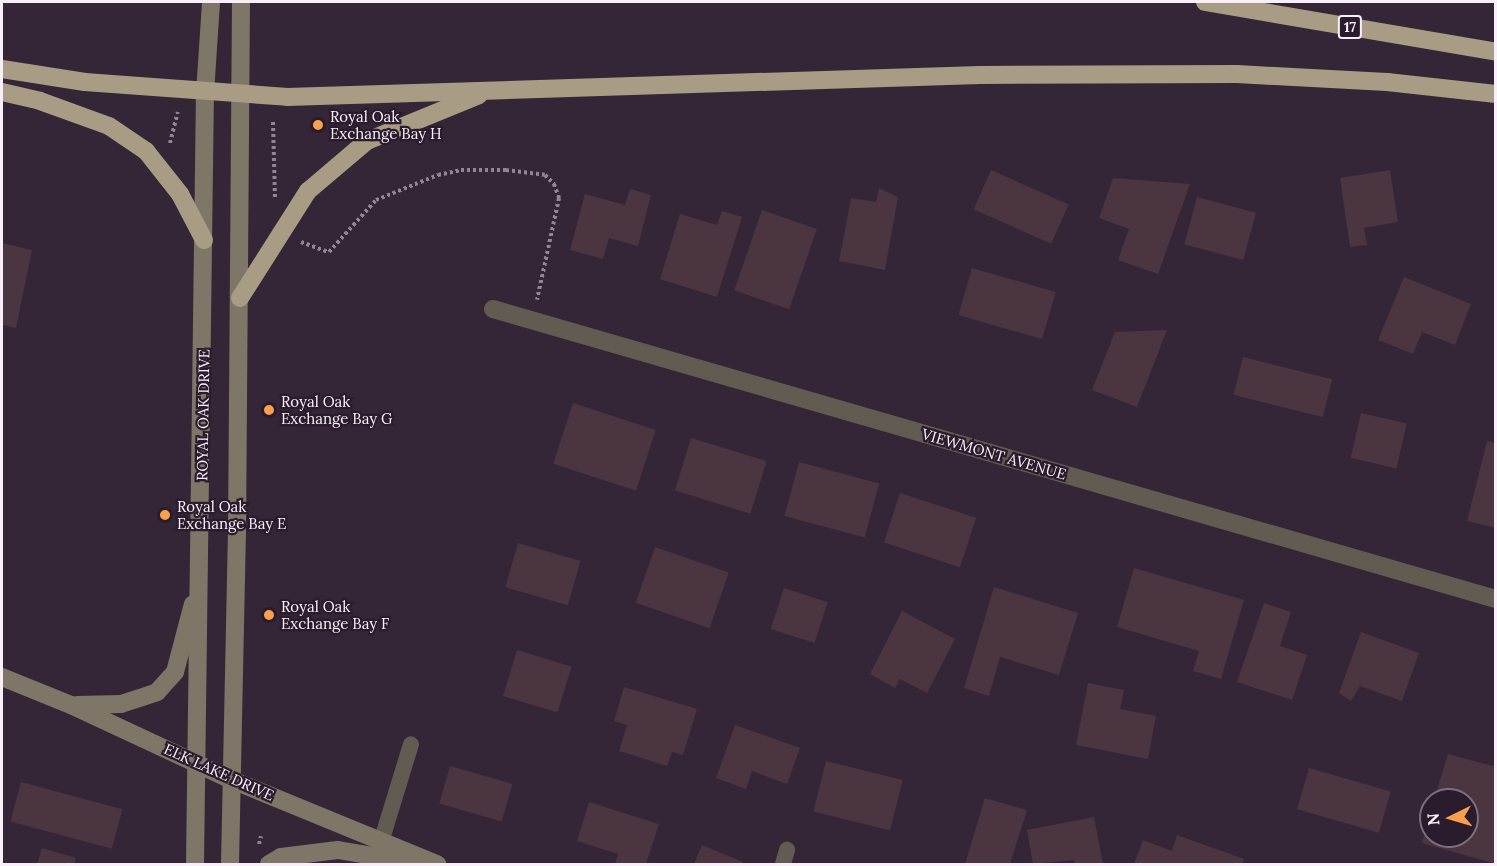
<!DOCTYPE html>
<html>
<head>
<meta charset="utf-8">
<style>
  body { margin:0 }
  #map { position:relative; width:1497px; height:866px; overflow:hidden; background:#342637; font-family:Lora,serif }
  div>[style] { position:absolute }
  .building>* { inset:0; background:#4b3541; transform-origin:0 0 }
  .path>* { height:4px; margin-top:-2px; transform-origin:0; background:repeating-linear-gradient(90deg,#928694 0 3px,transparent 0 6px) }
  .lane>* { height:16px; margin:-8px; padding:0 8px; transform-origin:8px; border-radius:8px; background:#615b52 }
  .street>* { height:18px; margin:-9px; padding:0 9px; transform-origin:9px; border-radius:9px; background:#615b52 }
  .secondary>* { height:18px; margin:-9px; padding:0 9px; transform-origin:9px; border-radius:9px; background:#7e7667 }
  .highway>* { height:18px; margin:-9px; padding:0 9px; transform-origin:9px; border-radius:9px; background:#a99c85 }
  .dots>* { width:16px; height:16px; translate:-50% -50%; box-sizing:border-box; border:3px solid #2a1c2c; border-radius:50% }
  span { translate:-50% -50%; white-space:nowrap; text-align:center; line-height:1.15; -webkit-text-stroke:4.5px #2a1c2c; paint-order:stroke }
  .shield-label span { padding:2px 4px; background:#2a1c2c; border:2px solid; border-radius:4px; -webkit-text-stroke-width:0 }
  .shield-label { font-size:14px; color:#f9effa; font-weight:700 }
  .poi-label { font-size:15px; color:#f9effa }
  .left { translate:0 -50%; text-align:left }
  .street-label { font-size:15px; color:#f9effa }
  .frame { position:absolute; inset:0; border:3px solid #f9effa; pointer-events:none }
  .north { position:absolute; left:1419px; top:788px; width:60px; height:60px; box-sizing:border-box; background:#2a1c2c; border:2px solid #7d707e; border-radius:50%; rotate:265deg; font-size:16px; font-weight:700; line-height:24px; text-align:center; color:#f9effa }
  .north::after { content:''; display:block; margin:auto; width:21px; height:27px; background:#f9a04d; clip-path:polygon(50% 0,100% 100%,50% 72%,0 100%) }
</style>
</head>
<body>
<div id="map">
  <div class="building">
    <div style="left:991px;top:170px;width:85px;height:43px;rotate:24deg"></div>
    <div style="clip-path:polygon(1390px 170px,1398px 222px,1364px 228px,1367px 245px,1350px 247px,1340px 178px)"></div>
    <div style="clip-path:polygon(1113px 178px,1190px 184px,1158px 274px,1118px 260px,1129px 229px,1099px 218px)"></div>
    <div style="clip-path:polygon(879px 188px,898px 197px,885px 270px,839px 261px,851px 198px,876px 202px)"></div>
    <div style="clip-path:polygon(630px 189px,651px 195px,638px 246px,609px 238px,603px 259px,570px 250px,585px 194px,625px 205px)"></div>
    <div style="left:1197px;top:197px;width:61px;height:49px;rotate:15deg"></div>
    <div style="left:762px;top:210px;width:58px;height:85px;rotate:19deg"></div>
    <div style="clip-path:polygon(722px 211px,742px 217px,717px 297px,660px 279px,680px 214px,717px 225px)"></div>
    <div style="clip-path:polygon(2px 243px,32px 250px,16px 328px,2px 325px)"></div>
    <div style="left:972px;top:268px;width:87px;height:49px;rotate:16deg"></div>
    <div style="clip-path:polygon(1404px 277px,1471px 304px,1455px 345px,1422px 332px,1413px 354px,1378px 340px)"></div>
    <div style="clip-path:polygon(1167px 330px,1137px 407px,1092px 390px,1115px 332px)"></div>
    <div style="left:1243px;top:357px;width:92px;height:39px;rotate:14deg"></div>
    <div style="left:573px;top:403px;width:87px;height:64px;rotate:18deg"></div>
    <div style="left:1361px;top:413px;width:47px;height:46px;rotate:13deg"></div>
    <div style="left:691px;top:438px;width:79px;height:55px;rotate:17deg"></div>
    <div style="clip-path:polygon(1487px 441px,1496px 443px,1496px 528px,1467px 521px)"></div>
    <div style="left:799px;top:462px;width:83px;height:56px;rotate:15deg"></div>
    <div style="left:900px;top:493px;width:80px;height:52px;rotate:18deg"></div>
    <div style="left:518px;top:543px;width:65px;height:46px;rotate:16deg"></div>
    <div style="left:655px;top:547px;width:78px;height:59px;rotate:19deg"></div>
    <div style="clip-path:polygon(1134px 568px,1244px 600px,1221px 679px,1193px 671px,1199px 651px,1117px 627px)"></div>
    <div style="clip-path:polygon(994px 587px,1078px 613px,1059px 675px,1000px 657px,989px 696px,964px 688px)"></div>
    <div style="left:784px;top:588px;width:46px;height:43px;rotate:18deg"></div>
    <div style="clip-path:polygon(1264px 603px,1291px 612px,1280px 646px,1307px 655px,1292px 700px,1237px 682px)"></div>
    <div style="clip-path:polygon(902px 611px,955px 639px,927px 693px,900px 679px,895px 688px,870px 674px)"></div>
    <div style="clip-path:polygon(1361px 632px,1419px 653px,1402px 701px,1360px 686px,1351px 701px,1339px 693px)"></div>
    <div style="left:517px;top:650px;width:57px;height:48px;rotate:17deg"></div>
    <div style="clip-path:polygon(1088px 683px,1124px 690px,1120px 709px,1156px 716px,1148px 759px,1076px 745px)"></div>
    <div style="clip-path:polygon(624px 687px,697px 709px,683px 755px,672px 752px,667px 766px,619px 751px,627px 725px,614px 721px)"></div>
    <div style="clip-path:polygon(735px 725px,800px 748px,787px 784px,752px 771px,746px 789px,716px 778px)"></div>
    <div style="clip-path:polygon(1448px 754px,1496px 767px,1496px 864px,1422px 843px,1430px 814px,1431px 836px,1467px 836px,1467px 800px,1434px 800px)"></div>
    <div style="left:826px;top:761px;width:79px;height:52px;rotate:14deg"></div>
    <div style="left:450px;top:766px;width:65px;height:39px;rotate:16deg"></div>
    <div style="left:1309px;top:768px;width:85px;height:43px;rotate:16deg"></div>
    <div style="left:21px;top:782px;width:105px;height:41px;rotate:15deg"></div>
    <div style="clip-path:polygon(985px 798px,1027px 810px,1010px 864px,965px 864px)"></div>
    <div style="clip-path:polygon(589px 802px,659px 824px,646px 864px,615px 864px,618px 854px,577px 841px)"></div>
    <div style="clip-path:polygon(1094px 817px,1103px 864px,1075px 864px,1074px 860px,1033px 864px,1027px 830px)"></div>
    <div style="clip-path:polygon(1177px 835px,1244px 859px,1242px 864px,1134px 864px,1143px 840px,1172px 851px)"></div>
    <div style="clip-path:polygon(702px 845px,743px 862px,742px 864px,694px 864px)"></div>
    <div style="clip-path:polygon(42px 848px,76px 858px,74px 864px,37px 864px)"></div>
  </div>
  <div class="path">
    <div style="left:273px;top:122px;width:77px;rotate:88.5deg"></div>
    <div style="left:170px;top:143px;width:32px;rotate:-76deg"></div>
    <div style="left:301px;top:242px;width:30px;rotate:20deg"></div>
    <div style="left:329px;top:252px;width:70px;rotate:-47.9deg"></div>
    <div style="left:376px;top:200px;width:67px;rotate:-22deg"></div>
    <div style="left:438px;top:175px;width:24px;rotate:-12deg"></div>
    <div style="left:461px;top:170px;width:45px"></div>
    <div style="left:506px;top:170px;width:39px;rotate:7deg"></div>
    <div style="left:545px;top:175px;width:13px;rotate:45deg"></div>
    <div style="left:554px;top:184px;width:15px;rotate:70deg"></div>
    <div style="left:559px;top:198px;width:104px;rotate:102.2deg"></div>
    <div style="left:259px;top:844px;width:8px;rotate:-76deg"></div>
  </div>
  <div class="lane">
    <div style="left:382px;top:839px;width:99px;rotate:-73deg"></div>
    <div style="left:783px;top:864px;width:15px;rotate:-74deg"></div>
  </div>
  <div class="street">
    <div style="left:493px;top:309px;width:1044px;rotate:16.13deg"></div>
  </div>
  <div class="secondary">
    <div style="left:2px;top:677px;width:74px;rotate:22.1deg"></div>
    <div style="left:71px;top:705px;width:178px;rotate:25deg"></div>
    <div style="left:232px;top:780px;width:222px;rotate:22.3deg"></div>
    <div style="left:77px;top:705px;width:44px;rotate:-1.3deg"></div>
    <div style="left:121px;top:704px;width:38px;rotate:-18deg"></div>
    <div style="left:157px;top:692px;width:27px;rotate:-48deg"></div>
    <div style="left:175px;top:672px;width:70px;rotate:-75.2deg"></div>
    <div style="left:195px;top:864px;width:771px;rotate:-89.26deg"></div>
    <div style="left:205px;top:93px;width:91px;rotate:-86.2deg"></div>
    <div style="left:230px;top:864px;width:331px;rotate:-88.8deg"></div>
    <div style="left:237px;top:533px;width:531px;rotate:-89.57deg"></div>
    <div style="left:269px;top:864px;width:14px;rotate:-30deg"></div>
    <div style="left:281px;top:857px;width:57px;rotate:-7deg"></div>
    <div style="left:338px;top:850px;width:83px;rotate:9.7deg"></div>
  </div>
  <div class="highway">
    <div style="left:1205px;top:2px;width:295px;rotate:9.7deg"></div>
    <div style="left:2px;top:69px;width:84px;rotate:8.9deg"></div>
    <div style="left:85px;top:82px;width:203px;rotate:4.2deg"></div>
    <div style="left:287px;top:97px;width:693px;rotate:-1.82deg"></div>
    <div style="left:980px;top:75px;width:257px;rotate:-0.2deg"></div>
    <div style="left:1237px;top:74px;width:150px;rotate:3.1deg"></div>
    <div style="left:1387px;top:82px;width:110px;rotate:6.3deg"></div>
    <div style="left:2px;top:92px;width:39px;rotate:13deg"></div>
    <div style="left:40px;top:101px;width:73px;rotate:19.9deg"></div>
    <div style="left:109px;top:126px;width:45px;rotate:34deg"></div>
    <div style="left:146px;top:151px;width:55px;rotate:51.7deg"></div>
    <div style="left:180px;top:194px;width:52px;rotate:62.4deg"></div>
    <div style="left:240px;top:298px;width:127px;rotate:-57.6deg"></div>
    <div style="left:308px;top:191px;width:77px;rotate:-40.3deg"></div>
    <div style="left:367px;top:141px;width:121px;rotate:-22.3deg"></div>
  </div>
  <div class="dots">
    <div style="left:318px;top:125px;background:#f9a04d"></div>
    <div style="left:269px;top:410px;background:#f9a04d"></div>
    <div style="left:165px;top:515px;background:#f9a04d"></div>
    <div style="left:269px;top:615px;background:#f9a04d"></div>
  </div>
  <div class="shield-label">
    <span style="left:1350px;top:27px">17</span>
  </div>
  <div class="poi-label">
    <span class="left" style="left:330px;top:125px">Royal Oak<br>Exchange Bay H</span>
    <span class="left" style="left:281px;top:410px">Royal Oak<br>Exchange Bay G</span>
    <span class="left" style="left:177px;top:515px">Royal Oak<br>Exchange Bay E</span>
    <span class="left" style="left:281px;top:615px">Royal Oak<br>Exchange Bay F</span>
  </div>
  <div class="street-label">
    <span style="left:203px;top:415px;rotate:-89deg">ROYAL OAK DRIVE</span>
    <span style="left:994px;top:454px;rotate:16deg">VIEWMONT AVENUE</span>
    <span style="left:219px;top:772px;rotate:24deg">ELK LAKE DRIVE</span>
  </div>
  <div class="frame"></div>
  <div class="north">N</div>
</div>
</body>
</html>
